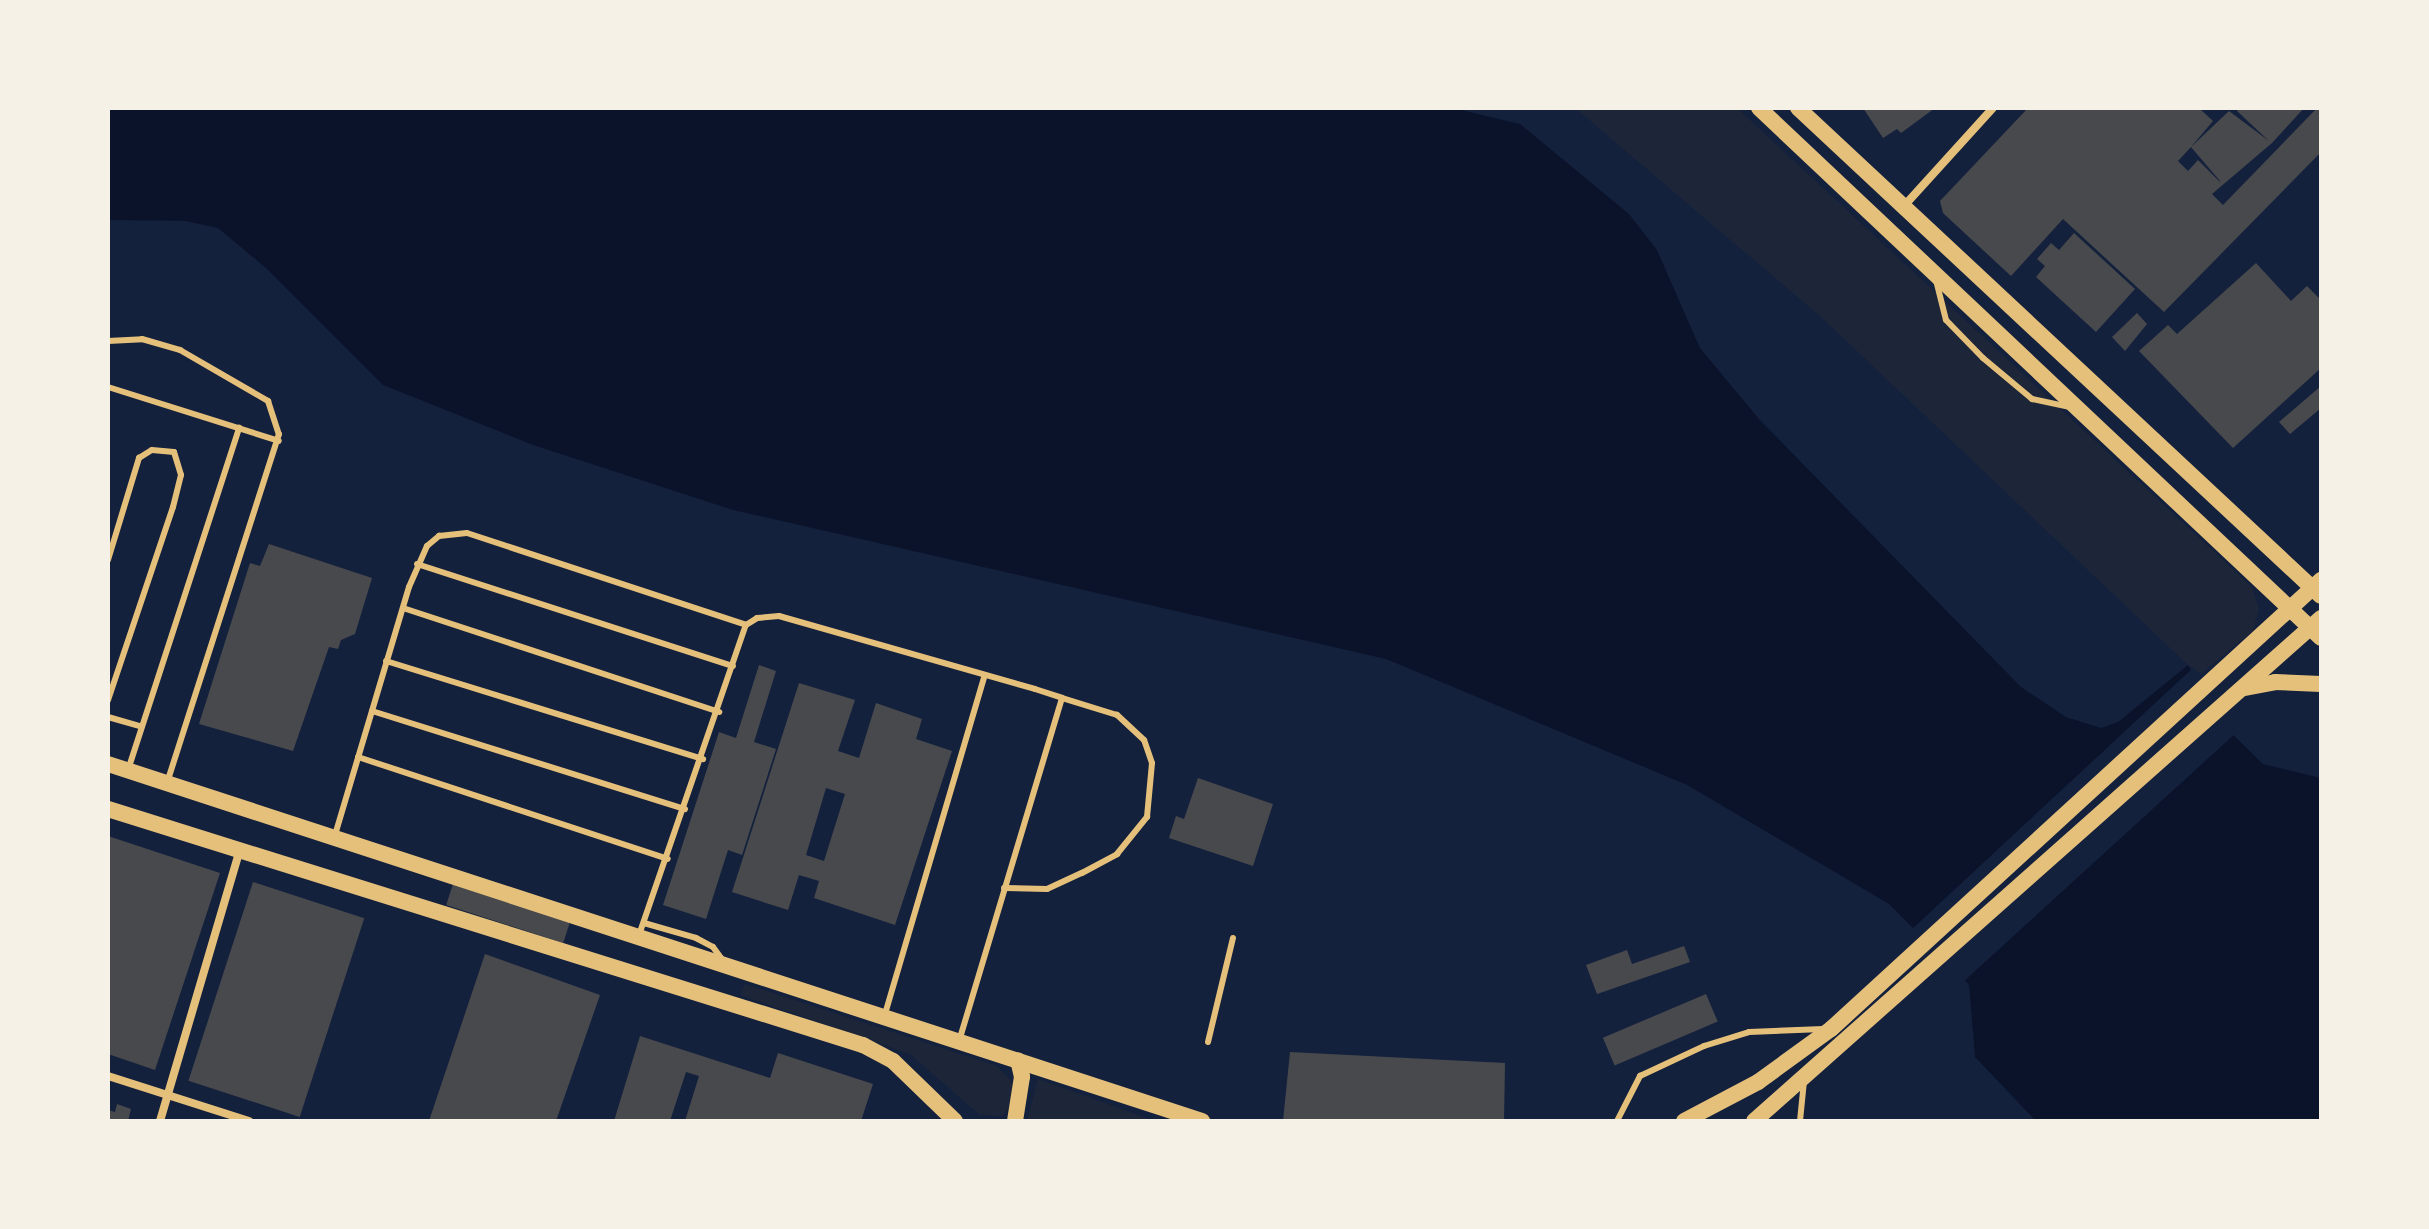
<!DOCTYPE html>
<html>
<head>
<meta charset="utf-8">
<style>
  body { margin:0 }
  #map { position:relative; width:2429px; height:1229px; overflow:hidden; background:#14213d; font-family:"DejaVu Sans",sans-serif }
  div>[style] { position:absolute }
  .green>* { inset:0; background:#1d2539 }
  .water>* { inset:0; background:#0b132b }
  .pier>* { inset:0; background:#14213d }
  .building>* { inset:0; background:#48494c; transform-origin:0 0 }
  .service>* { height:6px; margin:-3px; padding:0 3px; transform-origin:3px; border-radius:3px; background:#e5c07b }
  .minor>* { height:8px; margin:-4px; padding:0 4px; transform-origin:4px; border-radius:4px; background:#e5c07b }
  .secondary>* { height:16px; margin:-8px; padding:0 8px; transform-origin:8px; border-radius:8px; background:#e5c07b }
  span { translate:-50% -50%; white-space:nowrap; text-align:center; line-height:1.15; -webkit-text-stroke:7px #f6f1e7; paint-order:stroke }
  .frame { position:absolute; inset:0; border:110px solid #f6f1e7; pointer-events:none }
</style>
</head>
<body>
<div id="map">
  <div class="green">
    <div style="clip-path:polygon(1575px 108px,1737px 108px,2252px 587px,2259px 609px,2253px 631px,2201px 674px,2188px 665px,1820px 316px)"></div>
    <div style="clip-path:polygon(745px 984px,997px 1066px,1012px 1082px,1012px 1103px,1003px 1116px,980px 1115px,910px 1054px,740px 995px)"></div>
    <div style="clip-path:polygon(1038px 1079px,1094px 1099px,1154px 1121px,1027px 1121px)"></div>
  </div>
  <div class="water">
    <div style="clip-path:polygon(108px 108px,1453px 108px,1520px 124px,1629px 214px,1657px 250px,1700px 348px,1759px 419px,2021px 687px,2066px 717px,2101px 728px,2118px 722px,2188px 665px,2222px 724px,2263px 764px,2321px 778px,2321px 1121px,2036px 1121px,1975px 1057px,1969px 985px,1889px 904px,1687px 785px,1386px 659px,733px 510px,533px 445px,383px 385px,267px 269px,218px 228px,185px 221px,108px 220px)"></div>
  </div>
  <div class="pier">
    <div style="clip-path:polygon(2194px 667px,2225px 722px,2237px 732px,1962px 983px,1910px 931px)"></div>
  </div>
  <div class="building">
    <div style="clip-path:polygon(1863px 108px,1935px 108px,1901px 133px,1897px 129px,1883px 138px)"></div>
    <div style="clip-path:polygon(evenodd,2028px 108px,2199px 108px,2213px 121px,2191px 147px,2229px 111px,2269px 141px,2237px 111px,2240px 108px,2304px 108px,2272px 143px,2212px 194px,2223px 205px,2317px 108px,2321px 108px,2321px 152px,2164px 312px,2063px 219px,2011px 276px,1943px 213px,1940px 201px,2028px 108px,2191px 147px,2220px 181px,2220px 182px,2198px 160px,2188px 171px,2178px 161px,2191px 147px)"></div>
    <div style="clip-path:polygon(2074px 233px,2135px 289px,2096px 332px,2036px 277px,2045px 266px,2037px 259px,2051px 243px,2059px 250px)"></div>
    <div style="clip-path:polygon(2256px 263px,2291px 301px,2307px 286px,2321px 300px,2321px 368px,2233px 448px,2139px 351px,2168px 325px,2177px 334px)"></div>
    <div style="clip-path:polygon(2137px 313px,2147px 324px,2125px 351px,2112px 337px)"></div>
    <div style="clip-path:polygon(2321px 386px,2321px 408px,2290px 434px,2279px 422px)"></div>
    <div style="clip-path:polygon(269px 544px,372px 578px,355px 634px,341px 640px,338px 649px,329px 647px,293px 751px,199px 724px,250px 563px,260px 566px)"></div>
    <div style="clip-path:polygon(759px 665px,776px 671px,754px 742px,776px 749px,742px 855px,728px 850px,706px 919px,663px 905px,719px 732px,736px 738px)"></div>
    <div style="clip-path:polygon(evenodd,799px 683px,855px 700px,838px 751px,859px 758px,876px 703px,922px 719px,916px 739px,952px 751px,895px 925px,814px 898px,819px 881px,799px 875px,788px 910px,732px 892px,799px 683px,826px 788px,845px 794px,824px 861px,806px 855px,826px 788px)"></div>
    <div style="clip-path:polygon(1198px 778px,1273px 804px,1253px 866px,1169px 838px,1176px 816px,1184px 819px)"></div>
    <div style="clip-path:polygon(108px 836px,220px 873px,155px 1070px,108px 1054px)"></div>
    <div style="left:253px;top:882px;width:117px;height:209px;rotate:18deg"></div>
    <div style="left:453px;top:884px;width:123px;height:22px;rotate:18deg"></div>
    <div style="clip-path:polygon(1684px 946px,1690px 962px,1597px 994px,1586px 965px,1627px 950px,1632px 964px)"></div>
    <div style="clip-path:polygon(485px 954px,600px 995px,556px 1121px,429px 1121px)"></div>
    <div style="left:1706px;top:994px;width:30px;height:112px;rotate:67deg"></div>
    <div style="clip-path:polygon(640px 1036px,770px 1078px,778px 1053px,873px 1084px,861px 1121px,685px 1121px,699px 1076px,686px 1072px,670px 1121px,614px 1121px)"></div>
    <div style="clip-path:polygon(1290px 1052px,1505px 1063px,1504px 1121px,1283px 1121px)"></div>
    <div style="clip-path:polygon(117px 1104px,131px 1109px,128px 1121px,108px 1121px,108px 1110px,115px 1112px)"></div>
  </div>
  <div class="service">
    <div style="left:1936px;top:280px;width:41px;rotate:76deg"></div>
    <div style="left:1946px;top:320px;width:53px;rotate:45.8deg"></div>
    <div style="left:1983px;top:358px;width:64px;rotate:39.9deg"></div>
    <div style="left:2032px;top:399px;width:39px;rotate:12deg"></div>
    <div style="left:108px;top:341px;width:34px;rotate:-3deg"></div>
    <div style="left:142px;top:339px;width:40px;rotate:16deg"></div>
    <div style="left:180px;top:350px;width:102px;rotate:30.1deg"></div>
    <div style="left:268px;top:401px;width:35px;rotate:72deg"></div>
    <div style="left:279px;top:434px;width:366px;rotate:107.8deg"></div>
    <div style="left:108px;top:387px;width:179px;rotate:17.5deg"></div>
    <div style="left:108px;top:560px;width:107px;rotate:-73.1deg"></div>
    <div style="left:139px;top:458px;width:15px;rotate:-32deg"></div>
    <div style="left:152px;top:450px;width:22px;rotate:5deg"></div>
    <div style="left:174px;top:452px;width:24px;rotate:73deg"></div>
    <div style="left:181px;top:475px;width:33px;rotate:104deg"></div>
    <div style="left:173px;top:507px;width:204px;rotate:108.6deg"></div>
    <div style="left:417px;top:564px;width:332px;rotate:17.9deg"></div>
    <div style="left:403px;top:608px;width:333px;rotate:18.2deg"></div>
    <div style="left:386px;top:661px;width:332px;rotate:17.2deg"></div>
    <div style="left:372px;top:711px;width:328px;rotate:17.4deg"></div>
    <div style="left:108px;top:717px;width:35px;rotate:16deg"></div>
    <div style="left:358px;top:757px;width:326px;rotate:18.2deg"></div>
    <div style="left:128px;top:770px;width:360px;rotate:-72deg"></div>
    <div style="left:335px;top:835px;width:259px;rotate:-73.4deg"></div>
    <div style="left:409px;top:587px;width:45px;rotate:-66.3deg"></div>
    <div style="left:427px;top:546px;width:16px;rotate:-40deg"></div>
    <div style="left:439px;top:536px;width:28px;rotate:-6deg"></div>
    <div style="left:467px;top:533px;width:294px;rotate:18.2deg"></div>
    <div style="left:1004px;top:888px;width:43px;rotate:1.3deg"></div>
    <div style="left:1047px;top:889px;width:38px;rotate:-25deg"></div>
    <div style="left:1082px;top:873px;width:40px;rotate:-28deg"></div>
    <div style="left:1117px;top:854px;width:48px;rotate:-51deg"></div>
    <div style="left:1147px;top:817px;width:54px;rotate:-84.7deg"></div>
    <div style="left:1152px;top:763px;width:24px;rotate:-109deg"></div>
    <div style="left:1144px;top:740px;width:37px;rotate:-137deg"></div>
    <div style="left:1117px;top:715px;width:58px;rotate:-162.8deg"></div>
    <div style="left:644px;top:923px;width:54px;rotate:16.1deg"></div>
    <div style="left:696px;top:938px;width:19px;rotate:28deg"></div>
    <div style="left:713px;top:947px;width:19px;rotate:54deg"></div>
    <div style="left:639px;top:935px;width:328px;rotate:-71deg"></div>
    <div style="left:746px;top:625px;width:13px;rotate:-32deg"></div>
    <div style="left:757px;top:618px;width:22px;rotate:-5deg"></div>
    <div style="left:779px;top:616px;width:266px;rotate:15.9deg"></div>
    <div style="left:1035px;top:689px;width:28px;rotate:18deg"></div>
    <div style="left:1062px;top:698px;width:356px;rotate:106.7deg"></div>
    <div style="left:885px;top:1014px;width:353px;rotate:-73.6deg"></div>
    <div style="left:1208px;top:1042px;width:107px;rotate:-76.5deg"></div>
    <div style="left:1617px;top:1121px;width:51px;rotate:-62.9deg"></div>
    <div style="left:1640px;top:1076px;width:71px;rotate:-25.1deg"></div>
    <div style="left:1704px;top:1046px;width:47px;rotate:-17.3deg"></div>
    <div style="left:1749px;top:1032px;width:74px;rotate:-2.3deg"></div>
    <div style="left:1800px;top:1121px;width:40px;rotate:-84.3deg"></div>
  </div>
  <div class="minor">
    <div style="left:1904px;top:206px;width:132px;rotate:-47.8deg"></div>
    <div style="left:108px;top:1076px;width:148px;rotate:17.7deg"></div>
    <div style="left:160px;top:1121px;width:283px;rotate:-73.6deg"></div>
  </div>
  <div class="secondary">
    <div style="left:1759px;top:108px;width:772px;rotate:43.32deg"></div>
    <div style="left:1798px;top:108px;width:715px;rotate:43.02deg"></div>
    <div style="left:2245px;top:688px;width:31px;rotate:-11deg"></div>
    <div style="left:2275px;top:682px;width:46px;rotate:2.5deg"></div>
    <div style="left:108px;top:764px;width:1151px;rotate:18.07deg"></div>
    <div style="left:108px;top:809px;width:791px;rotate:17.36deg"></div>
    <div style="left:863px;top:1045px;width:34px;rotate:28deg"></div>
    <div style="left:893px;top:1061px;width:86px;rotate:44.1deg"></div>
    <div style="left:1015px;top:1121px;width:45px;rotate:-81deg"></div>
    <div style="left:1022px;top:1077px;width:17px;rotate:-103deg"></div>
    <div style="left:1684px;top:1121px;width:84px;rotate:-27.8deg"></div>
    <div style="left:1758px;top:1082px;width:90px;rotate:-36deg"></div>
    <div style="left:1831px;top:1029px;width:665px;rotate:-42.5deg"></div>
    <div style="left:1754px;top:1121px;width:758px;rotate:-41.58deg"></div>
  </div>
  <div class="frame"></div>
</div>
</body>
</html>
